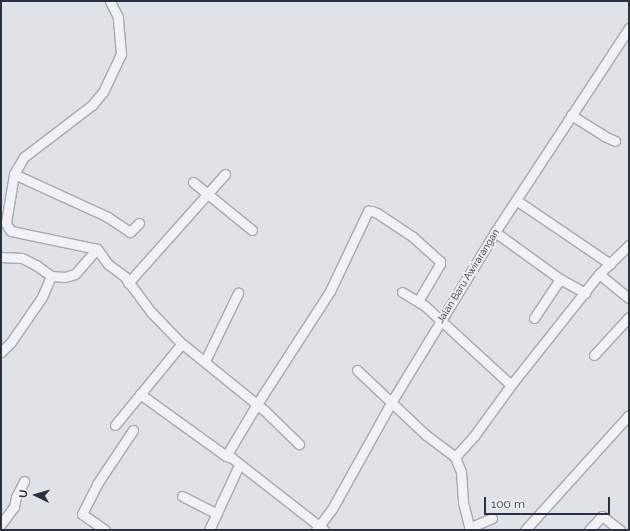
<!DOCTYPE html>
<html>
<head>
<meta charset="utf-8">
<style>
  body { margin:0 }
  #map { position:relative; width:630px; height:531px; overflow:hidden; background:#dfe2e6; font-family:Raleway,sans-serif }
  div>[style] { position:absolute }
  .roads { filter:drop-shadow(1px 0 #a5a9b0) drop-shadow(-1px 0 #a5a9b0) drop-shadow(0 1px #a5a9b0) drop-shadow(0 -1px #a5a9b0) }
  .minor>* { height:9px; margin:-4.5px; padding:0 4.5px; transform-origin:4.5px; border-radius:4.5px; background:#f1f2f5 }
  span { translate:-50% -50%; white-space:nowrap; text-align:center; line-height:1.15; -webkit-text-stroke:4px #eef0f4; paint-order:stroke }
  .street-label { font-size:10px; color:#2a303c }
  .frame { position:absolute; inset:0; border:2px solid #2a303c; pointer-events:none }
  .north { position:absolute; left:16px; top:475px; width:40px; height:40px; -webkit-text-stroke:3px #eef0f4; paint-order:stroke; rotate:275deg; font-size:11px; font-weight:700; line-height:16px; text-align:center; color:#2a303c }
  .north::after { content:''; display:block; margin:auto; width:14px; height:18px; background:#2a303c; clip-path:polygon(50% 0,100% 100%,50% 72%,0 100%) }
  .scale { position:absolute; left:484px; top:497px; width:126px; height:18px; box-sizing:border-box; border:2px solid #2a303c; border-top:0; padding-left:5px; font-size:12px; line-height:14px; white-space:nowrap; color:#2a303c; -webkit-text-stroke:3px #eef0f4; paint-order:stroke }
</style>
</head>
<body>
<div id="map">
  <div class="roads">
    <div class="minor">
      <div style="left:571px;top:115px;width:39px;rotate:32deg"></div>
      <div style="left:604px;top:136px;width:12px;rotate:24deg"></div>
      <div style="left:14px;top:174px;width:20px;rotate:-60deg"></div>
      <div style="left:24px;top:157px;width:86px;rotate:-37.4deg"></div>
      <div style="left:92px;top:105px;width:17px;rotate:-50deg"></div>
      <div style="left:103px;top:92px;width:42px;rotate:-64.7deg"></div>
      <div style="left:121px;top:54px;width:37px;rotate:-95deg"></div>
      <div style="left:118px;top:17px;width:18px;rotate:-117deg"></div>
      <div style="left:193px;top:182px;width:76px;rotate:39.1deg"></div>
      <div style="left:516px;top:200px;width:114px;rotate:34.2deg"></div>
      <div style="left:139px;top:223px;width:13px;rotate:135deg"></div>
      <div style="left:130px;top:232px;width:27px;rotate:-146deg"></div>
      <div style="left:108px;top:217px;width:103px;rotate:-155.4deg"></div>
      <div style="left:14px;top:174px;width:50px;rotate:99.3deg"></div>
      <div style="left:6px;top:223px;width:4px;rotate:63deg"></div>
      <div style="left:8px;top:227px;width:5px;rotate:53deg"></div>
      <div style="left:11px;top:231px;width:88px;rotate:11.8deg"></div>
      <div style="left:97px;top:249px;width:19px;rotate:54deg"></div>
      <div style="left:108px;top:264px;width:21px;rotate:37deg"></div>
      <div style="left:125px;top:277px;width:44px;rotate:53.4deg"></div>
      <div style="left:151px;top:312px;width:42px;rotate:46deg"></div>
      <div style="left:180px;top:342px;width:108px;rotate:39deg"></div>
      <div style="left:264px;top:410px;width:49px;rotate:44.2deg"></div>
      <div style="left:495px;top:232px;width:80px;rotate:35.9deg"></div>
      <div style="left:560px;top:279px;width:29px;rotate:29deg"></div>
      <div style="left:1px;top:257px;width:21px;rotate:3deg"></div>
      <div style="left:22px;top:258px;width:16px;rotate:27deg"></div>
      <div style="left:36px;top:265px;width:19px;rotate:36deg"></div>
      <div style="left:51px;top:276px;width:14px;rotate:4deg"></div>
      <div style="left:65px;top:277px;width:10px;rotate:-17deg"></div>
      <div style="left:75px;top:274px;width:33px;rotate:-49deg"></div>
      <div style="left:599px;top:274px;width:38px;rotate:39deg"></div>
      <div style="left:128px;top:283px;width:146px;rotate:-48.3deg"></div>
      <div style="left:402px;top:292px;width:26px;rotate:31deg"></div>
      <div style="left:424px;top:305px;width:118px;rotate:42.6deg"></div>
      <div style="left:534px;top:318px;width:47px;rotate:-56.3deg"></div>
      <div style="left:1px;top:352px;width:14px;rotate:-45deg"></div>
      <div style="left:11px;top:342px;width:55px;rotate:-55.4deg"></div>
      <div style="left:42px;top:297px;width:23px;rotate:-67deg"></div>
      <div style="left:594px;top:355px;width:52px;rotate:-47.4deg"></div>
      <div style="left:205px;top:361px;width:76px;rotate:-64.1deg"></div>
      <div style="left:357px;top:370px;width:95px;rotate:43.3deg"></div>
      <div style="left:426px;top:435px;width:36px;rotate:37deg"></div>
      <div style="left:455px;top:457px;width:16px;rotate:68deg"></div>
      <div style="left:461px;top:472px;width:30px;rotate:86deg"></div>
      <div style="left:463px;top:502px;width:29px;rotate:76deg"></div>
      <div style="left:140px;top:394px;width:106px;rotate:35.8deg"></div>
      <div style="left:226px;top:456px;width:6px;rotate:18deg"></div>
      <div style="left:232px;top:458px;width:117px;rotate:38deg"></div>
      <div style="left:115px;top:425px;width:101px;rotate:-50.6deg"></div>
      <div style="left:226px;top:456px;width:61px;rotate:-59.2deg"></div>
      <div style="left:257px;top:404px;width:135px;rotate:-57.1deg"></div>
      <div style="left:330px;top:291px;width:89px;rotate:-64.6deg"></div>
      <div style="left:368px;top:211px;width:4px"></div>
      <div style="left:372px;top:211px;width:5px;rotate:22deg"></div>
      <div style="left:377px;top:213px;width:43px;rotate:33.7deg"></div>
      <div style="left:413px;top:237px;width:36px;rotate:42deg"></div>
      <div style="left:440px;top:261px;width:3px;rotate:90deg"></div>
      <div style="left:440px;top:264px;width:43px;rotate:120.7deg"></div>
      <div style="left:455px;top:457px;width:28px;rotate:-48deg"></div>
      <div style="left:474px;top:436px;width:63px;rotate:-54deg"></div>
      <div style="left:511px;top:385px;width:142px;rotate:-51.6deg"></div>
      <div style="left:599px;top:274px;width:42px;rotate:-44deg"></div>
      <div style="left:182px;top:496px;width:38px;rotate:27deg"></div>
      <div style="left:1px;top:524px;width:21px;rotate:-53deg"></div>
      <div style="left:14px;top:507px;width:10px;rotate:-79deg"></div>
      <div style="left:16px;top:497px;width:18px;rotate:-63deg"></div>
      <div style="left:469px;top:528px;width:25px;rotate:-23deg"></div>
      <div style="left:105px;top:530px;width:28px;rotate:-145deg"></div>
      <div style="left:82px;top:514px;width:34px;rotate:-63deg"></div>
      <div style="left:97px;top:484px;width:65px;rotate:-56.3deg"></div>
      <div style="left:209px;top:530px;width:72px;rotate:-65.2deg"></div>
      <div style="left:316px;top:530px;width:26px;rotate:-53deg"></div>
      <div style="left:332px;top:509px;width:124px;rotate:-60.9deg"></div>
      <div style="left:392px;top:401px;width:198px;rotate:-58.6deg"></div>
      <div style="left:495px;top:232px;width:244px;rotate:-56.7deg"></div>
      <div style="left:525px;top:530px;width:155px;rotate:-47.9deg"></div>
      <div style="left:589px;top:530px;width:19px;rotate:-47deg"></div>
      <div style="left:602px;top:516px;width:23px;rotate:38deg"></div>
    </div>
  </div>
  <div class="street-label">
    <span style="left:468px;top:276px;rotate:-58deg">Jalan Baru Awirarangan</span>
  </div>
  <div class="frame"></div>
  <div class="north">U</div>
  <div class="scale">100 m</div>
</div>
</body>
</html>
